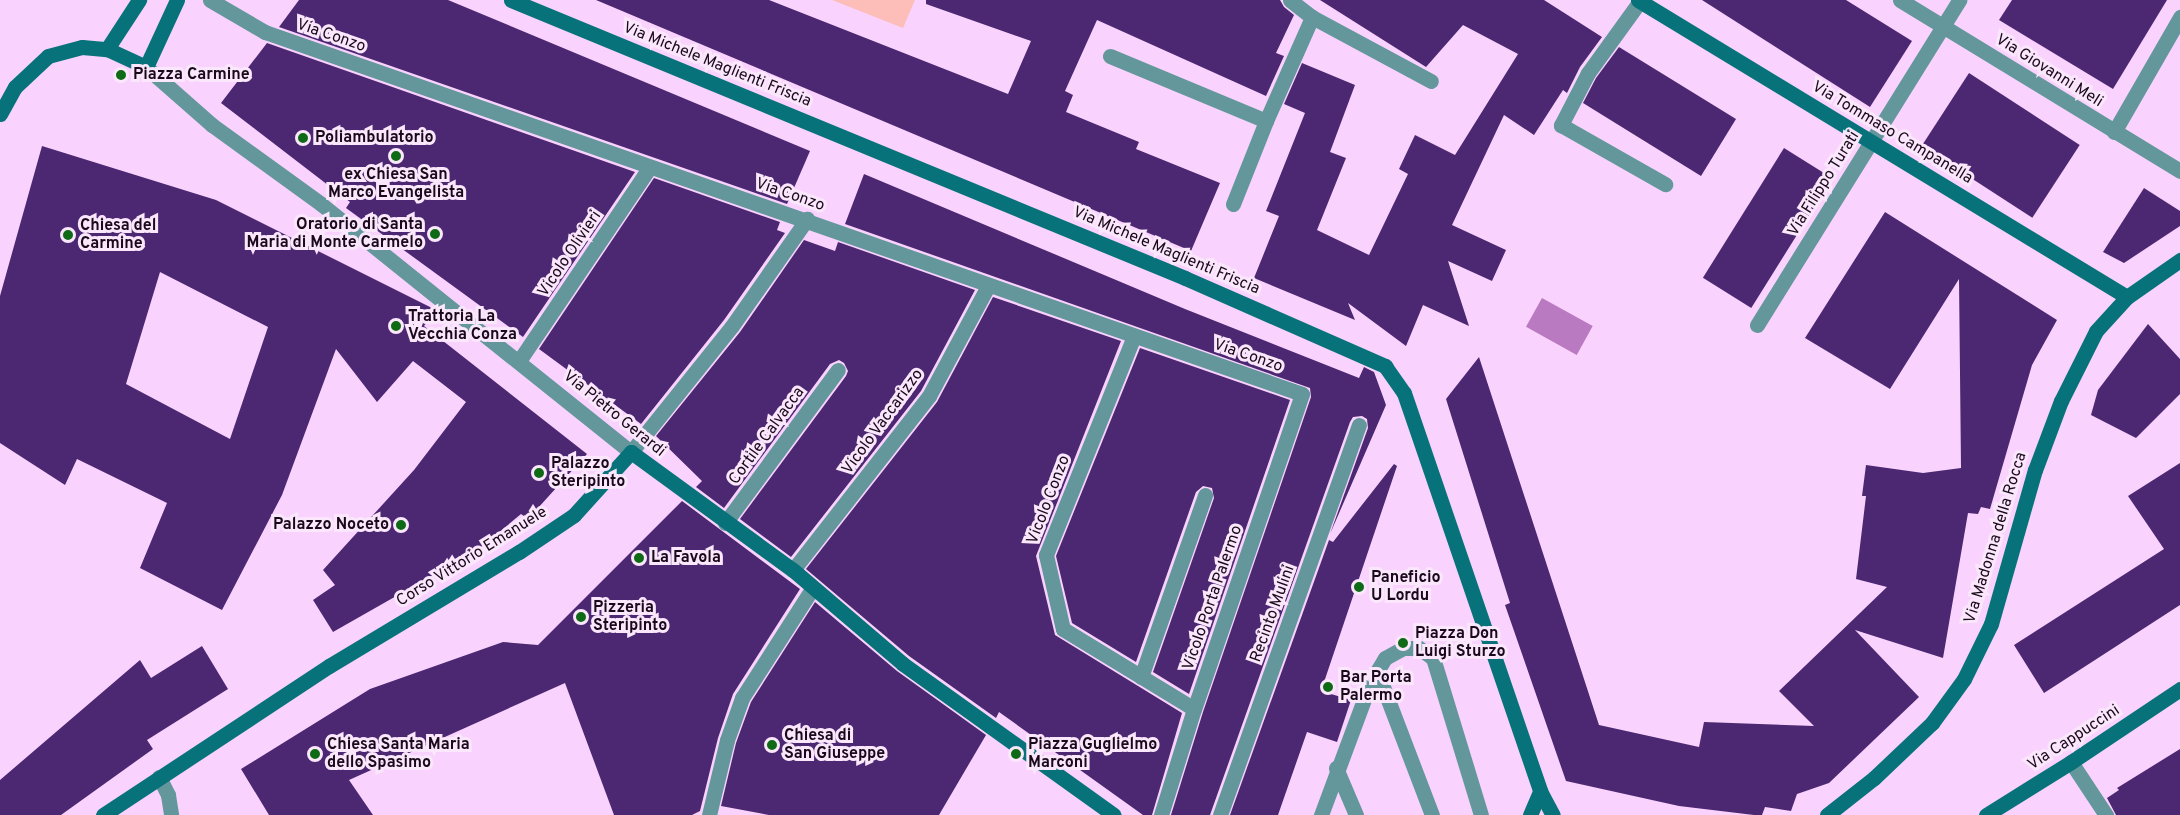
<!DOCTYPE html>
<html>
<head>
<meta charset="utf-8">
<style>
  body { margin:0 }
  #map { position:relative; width:2180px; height:815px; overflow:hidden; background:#f9d3fd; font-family:Overpass,sans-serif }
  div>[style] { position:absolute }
  .green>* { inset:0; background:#fdbeba }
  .water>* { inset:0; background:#ba7ac1; transform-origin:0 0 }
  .building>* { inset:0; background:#4c2872; transform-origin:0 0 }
  .lane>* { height:15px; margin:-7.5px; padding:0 7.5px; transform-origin:7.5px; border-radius:7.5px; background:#63979c }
  .street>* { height:15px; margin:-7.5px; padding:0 7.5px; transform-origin:7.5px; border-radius:7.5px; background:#63979c }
  .secondary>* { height:15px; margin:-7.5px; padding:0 7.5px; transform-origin:7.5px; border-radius:7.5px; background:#08727a }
  .dots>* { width:16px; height:16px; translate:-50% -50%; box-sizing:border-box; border:3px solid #fbe7fc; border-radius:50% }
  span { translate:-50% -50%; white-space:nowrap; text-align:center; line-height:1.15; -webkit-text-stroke:6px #fbe7fc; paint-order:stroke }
  .street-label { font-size:16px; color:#1a091b }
  .poi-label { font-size:16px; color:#1a091b; font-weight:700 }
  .left { translate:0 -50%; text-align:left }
  .right { translate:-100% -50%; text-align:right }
</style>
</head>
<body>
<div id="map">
  <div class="green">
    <div style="clip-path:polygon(832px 0,915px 0,903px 28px)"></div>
  </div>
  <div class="water">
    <div style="left:1542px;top:298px;width:58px;height:33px;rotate:29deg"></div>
  </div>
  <div class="building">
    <div style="clip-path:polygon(299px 0,448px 0,810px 151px,787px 204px,279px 27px)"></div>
    <div style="clip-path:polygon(596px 0,769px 0,1008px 94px,1031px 41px,926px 4px,926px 0,1280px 0,1284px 7px,1294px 15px,1276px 53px,1284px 56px,1266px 96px,1097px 20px,1065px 91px,1073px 95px,1066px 112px,1139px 142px,1136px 149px,1220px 183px,1191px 251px)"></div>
    <div style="clip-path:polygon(1320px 0,1544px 0,1602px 37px,1580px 67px,1567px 93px,1563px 90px,1534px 135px,1504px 115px,1452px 225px,1506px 250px,1492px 281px,1448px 261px,1469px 326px,1423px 305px,1406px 346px,1348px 303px,1355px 320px,1254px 278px,1279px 216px,1266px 211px,1305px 113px,1284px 104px,1302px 63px,1355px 85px,1330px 152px,1346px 158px,1317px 230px,1369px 255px,1408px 174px,1399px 169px,1415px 135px,1455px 155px,1518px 54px,1463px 25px,1426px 67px)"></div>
    <div style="clip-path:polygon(1702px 0,1846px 0,1912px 41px,1870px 107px)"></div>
    <div style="clip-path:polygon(2012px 0,2167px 0,2113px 89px,1999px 20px)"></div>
    <div style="clip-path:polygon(267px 43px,635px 172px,523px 337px,346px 208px,350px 202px,221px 103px)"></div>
    <div style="clip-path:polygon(1619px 47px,1736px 119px,1701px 176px,1583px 103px,1596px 78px)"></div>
    <div style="left:1969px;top:73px;width:132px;height:87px;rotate:33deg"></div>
    <div style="clip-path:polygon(evenodd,42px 146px,216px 200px,436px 310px,424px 326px,587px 454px,528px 519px,521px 514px,479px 549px,333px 632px,313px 600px,335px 585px,323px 570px,414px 470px,466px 402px,413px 361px,377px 402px,336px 349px,282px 495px,222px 610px,140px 568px,167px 503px,77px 459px,65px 485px,0 443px,0 296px,42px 146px,160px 272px,268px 327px,230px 439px,126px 384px,160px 272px)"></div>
    <div style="left:1784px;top:148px;width:57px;height:153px;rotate:32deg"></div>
    <div style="clip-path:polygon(864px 174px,1185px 309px,1359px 378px,1364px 367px,1374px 372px,1386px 405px,1330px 534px,1368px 428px,1367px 419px,1362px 416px,1353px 417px,1350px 422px,1210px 815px,1171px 815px,1203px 712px,1311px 397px,1310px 388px,845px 224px)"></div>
    <div style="clip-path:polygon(654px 178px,780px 222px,777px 230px,785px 233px,724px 320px,641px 424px,539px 349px)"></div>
    <div style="clip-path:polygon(2144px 188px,2180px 211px,2180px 226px,2124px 263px,2103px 252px)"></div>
    <div style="clip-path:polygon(1885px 212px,2057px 320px,2032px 365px,1990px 509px,1981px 507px,1978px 514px,1968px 513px,1943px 658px,1855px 630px,1919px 697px,1829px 783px,1797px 794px,1791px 811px,1765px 807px,1762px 815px,1754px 815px,1679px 806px,1566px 781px,1505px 605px,1510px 603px,1446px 399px,1479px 357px,1599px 725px,1699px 747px,1704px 722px,1814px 726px,1779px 691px,1887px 587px,1856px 579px,1866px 496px,1862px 496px,1866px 465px,1923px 473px,1961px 468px,1959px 279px,1890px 389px,1805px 338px)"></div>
    <div style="clip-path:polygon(804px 240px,835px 251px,838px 242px,975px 290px,921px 391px,791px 557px,740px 519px,846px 376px,848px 371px,844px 363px,839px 360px,830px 364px,724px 508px,696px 487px,702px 481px,656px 436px,740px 332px)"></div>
    <div style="clip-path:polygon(993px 297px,1121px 341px,1036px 556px,1055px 635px,1182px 713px,1152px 815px,1143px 815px,999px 712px,996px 718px,909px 656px,806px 569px,937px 402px)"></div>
    <div style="clip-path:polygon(2148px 324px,2180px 359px,2180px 394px,2136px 438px,2091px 415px,2098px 390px)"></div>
    <div style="clip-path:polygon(1140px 348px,1290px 400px,1189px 694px,1153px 672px,1214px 498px,1212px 488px,1203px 486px,1196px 492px,1136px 662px,1072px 623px,1056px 556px)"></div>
    <div style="clip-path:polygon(2180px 463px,2180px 605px,2044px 693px,2014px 645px,2164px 549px,2128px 496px)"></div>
    <div style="clip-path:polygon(1394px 464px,1397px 466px,1321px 691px,1351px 700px,1337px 742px,1307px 732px,1278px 815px,1230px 815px,1329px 540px,1333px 542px)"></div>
    <div style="clip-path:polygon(682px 501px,800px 589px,733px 694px,718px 738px,700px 811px,692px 815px,614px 815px,565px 683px,349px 780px,373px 815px,269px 815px,241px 769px,370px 689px,503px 642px,538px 645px)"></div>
    <div style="clip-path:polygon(815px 602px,897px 671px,986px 735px,939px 815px,769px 815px,721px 806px,736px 743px,751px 702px)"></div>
    <div style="clip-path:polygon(202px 646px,228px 689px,147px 740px,153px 749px,61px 815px,0 815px,0 780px,140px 660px,151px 678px)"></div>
    <div style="clip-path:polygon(2180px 749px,2180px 815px,2116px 815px,2107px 798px,2119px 790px,2117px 788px)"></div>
  </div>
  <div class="lane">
    <div style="left:1640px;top:1px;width:89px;rotate:125.8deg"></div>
    <div style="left:1588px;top:73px;width:59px;rotate:117.4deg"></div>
    <div style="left:1561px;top:125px;width:120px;rotate:29.6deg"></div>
    <div style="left:2114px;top:132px;width:133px;rotate:-60.1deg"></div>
    <div style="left:725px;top:523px;width:190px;rotate:-53.6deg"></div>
    <div style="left:1377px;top:671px;width:154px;rotate:69.1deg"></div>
    <div style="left:1336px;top:768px;width:51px;rotate:66.9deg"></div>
    <div style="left:1321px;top:815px;width:141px;rotate:-69.6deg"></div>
    <div style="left:1370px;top:683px;width:29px;rotate:-59deg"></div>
    <div style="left:1385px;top:658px;width:21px;rotate:-29deg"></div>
    <div style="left:1403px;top:648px;width:16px"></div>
    <div style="left:1419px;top:648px;width:17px;rotate:36deg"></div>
    <div style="left:1433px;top:658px;width:164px;rotate:73deg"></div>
  </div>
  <div class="street">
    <div style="left:210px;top:0;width:64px;rotate:30.2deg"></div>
    <div style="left:265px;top:32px;width:1098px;rotate:19.24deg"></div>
    <div style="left:1302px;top:394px;width:333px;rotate:108.9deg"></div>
    <div style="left:1194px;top:709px;width:111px;rotate:107.3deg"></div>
    <div style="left:1290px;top:0;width:28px;rotate:38deg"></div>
    <div style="left:1312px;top:17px;width:135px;rotate:28.3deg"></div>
    <div style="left:1900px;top:0;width:328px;rotate:31.4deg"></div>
    <div style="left:1110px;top:56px;width:169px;rotate:22.6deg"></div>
    <div style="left:1266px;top:121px;width:114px;rotate:-66.1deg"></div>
    <div style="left:146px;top:67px;width:88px;rotate:41.3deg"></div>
    <div style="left:212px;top:125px;width:135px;rotate:35.9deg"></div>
    <div style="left:321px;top:204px;width:397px;rotate:38.7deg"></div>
    <div style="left:631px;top:452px;width:161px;rotate:-51.3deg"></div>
    <div style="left:732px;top:326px;width:131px;rotate:-55deg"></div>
    <div style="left:1233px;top:204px;width:89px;rotate:-68.3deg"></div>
    <div style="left:1757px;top:325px;width:383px;rotate:-58.1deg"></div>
    <div style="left:1134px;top:336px;width:236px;rotate:111.9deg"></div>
    <div style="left:1046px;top:555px;width:76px;rotate:77.1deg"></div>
    <div style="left:1063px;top:629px;width:153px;rotate:31.4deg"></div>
    <div style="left:519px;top:361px;width:234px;rotate:-56deg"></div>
    <div style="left:793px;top:570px;width:221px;rotate:-52deg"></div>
    <div style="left:929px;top:396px;width:125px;rotate:-61.8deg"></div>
    <div style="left:1141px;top:677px;width:193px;rotate:-70.6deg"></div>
    <div style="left:2071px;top:762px;width:64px;rotate:56.6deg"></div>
    <div style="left:159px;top:777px;width:20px;rotate:63deg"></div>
    <div style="left:168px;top:795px;width:20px;rotate:81deg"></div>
    <div style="left:709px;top:815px;width:77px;rotate:-76.5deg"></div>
    <div style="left:727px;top:740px;width:45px;rotate:-70.3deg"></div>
    <div style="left:742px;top:698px;width:130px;rotate:-57.3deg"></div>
    <div style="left:1220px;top:815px;width:414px;rotate:-70.4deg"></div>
  </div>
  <div class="secondary">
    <div style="left:511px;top:0;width:729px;rotate:22.41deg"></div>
    <div style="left:1185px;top:278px;width:219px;rotate:23.7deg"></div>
    <div style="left:1385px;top:366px;width:33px;rotate:55deg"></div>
    <div style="left:1404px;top:393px;width:421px;rotate:71.1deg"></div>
    <div style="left:1540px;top:791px;width:27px;rotate:62deg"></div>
    <div style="left:1638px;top:0;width:572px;rotate:31.27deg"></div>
    <div style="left:107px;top:49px;width:59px;rotate:-56.9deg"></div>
    <div style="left:0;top:114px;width:31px;rotate:-61deg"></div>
    <div style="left:15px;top:87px;width:45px;rotate:-43.2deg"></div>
    <div style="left:48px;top:56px;width:35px;rotate:-15deg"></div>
    <div style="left:82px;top:47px;width:25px;rotate:5deg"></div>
    <div style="left:107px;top:49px;width:43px;rotate:24.8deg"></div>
    <div style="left:146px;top:67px;width:74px;rotate:-65.2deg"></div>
    <div style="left:103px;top:815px;width:271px;rotate:-33.4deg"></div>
    <div style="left:329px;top:666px;width:222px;rotate:-31deg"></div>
    <div style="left:519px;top:552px;width:66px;rotate:-33.9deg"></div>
    <div style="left:574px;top:515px;width:85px;rotate:-47.9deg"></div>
    <div style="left:631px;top:452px;width:200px;rotate:36.1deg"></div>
    <div style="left:793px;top:570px;width:145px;rotate:40.5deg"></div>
    <div style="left:903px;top:664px;width:259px;rotate:35.6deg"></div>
    <div style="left:1530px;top:815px;width:26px;rotate:-67deg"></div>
    <div style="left:1827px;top:815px;width:60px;rotate:-38.2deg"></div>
    <div style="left:1874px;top:778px;width:80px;rotate:-43.5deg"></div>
    <div style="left:1932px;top:723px;width:54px;rotate:-54deg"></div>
    <div style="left:1964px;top:679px;width:61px;rotate:-63.9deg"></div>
    <div style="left:1991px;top:624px;width:160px;rotate:-74.1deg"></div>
    <div style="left:2035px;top:470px;width:74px;rotate:-69.4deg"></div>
    <div style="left:2061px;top:401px;width:78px;rotate:-63.4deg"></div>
    <div style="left:2096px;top:331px;width:46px;rotate:-47.6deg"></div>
    <div style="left:2127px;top:297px;width:65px;rotate:-34.9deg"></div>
    <div style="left:1986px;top:815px;width:100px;rotate:-31.9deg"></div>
    <div style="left:2071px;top:762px;width:131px;rotate:-33.8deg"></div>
  </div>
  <div class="dots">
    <div style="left:121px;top:75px;background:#0e6a14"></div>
    <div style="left:303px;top:138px;background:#0e6a14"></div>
    <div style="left:396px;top:156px;background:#0e6a14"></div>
    <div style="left:435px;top:234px;background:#0e6a14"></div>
    <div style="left:68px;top:235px;background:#0e6a14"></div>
    <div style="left:396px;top:326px;background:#0e6a14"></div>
    <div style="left:539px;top:473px;background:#0e6a14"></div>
    <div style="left:401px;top:525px;background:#0e6a14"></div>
    <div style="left:639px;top:558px;background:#0e6a14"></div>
    <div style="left:1359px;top:587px;background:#0e6a14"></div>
    <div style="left:581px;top:617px;background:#0e6a14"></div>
    <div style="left:1403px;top:643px;background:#0e6a14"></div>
    <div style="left:1328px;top:687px;background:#0e6a14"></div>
    <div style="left:772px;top:745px;background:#0e6a14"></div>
    <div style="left:315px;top:754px;background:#0e6a14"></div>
    <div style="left:1016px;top:754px;background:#0e6a14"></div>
  </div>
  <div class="street-label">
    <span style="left:331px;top:36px;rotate:19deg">Via Conzo</span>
    <span style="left:717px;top:65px;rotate:22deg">Via Michele Maglienti Friscia</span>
    <span style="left:2049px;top:71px;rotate:32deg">Via Giovanni Meli</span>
    <span style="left:1892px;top:133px;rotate:31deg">Via Tommaso Campanella</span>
    <span style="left:1824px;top:184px;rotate:-58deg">Via Filippo Turati</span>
    <span style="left:790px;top:195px;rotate:19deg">Via Conzo</span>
    <span style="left:1166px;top:251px;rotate:23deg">Via Michele Maglienti Friscia</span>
    <span style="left:570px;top:254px;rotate:-56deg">Vicolo Olivieri</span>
    <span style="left:1248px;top:356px;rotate:19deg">Via Conzo</span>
    <span style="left:614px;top:414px;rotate:39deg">Via Pietro Gerardi</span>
    <span style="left:883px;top:422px;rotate:-54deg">Vicolo Vaccarizzo</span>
    <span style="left:767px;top:436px;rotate:-54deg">Cortile Calvacca</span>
    <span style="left:1049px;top:500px;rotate:-69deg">Vicolo Conzo</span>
    <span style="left:1996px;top:538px;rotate:-73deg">Via Madonna della Rocca</span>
    <span style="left:472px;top:557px;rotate:-32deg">Corso Vittorio Emanuele</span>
    <span style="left:1213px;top:598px;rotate:-71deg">Vicolo Porta Palermo</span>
    <span style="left:1273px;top:614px;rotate:-70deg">Recinto Mulini</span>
    <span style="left:2074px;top:738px;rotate:-33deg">Via Cappuccini</span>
  </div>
  <div class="poi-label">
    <span class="left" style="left:133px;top:75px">Piazza Carmine</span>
    <span class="left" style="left:315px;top:138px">Poliambulatorio</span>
    <span style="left:396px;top:184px">ex Chiesa San<br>Marco Evangelista</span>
    <span class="right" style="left:423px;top:234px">Oratorio di Santa<br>Maria di Monte Carmelo</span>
    <span class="left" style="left:80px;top:235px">Chiesa del<br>Carmine</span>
    <span class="left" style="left:408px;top:326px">Trattoria La<br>Vecchia Conza</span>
    <span class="left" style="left:551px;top:473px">Palazzo<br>Steripinto</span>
    <span class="right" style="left:389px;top:525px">Palazzo Noceto</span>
    <span class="left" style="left:651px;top:558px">La Favola</span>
    <span class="left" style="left:1371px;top:587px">Paneficio<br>U Lordu</span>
    <span class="left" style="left:593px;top:617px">Pizzeria<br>Steripinto</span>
    <span class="left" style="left:1415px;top:643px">Piazza Don<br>Luigi Sturzo</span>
    <span class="left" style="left:1340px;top:687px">Bar Porta<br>Palermo</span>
    <span class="left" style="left:784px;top:745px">Chiesa di<br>San Giuseppe</span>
    <span class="left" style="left:327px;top:754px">Chiesa Santa Maria<br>dello Spasimo</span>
    <span class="left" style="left:1028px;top:754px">Piazza Guglielmo<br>Marconi</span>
  </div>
</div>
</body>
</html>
